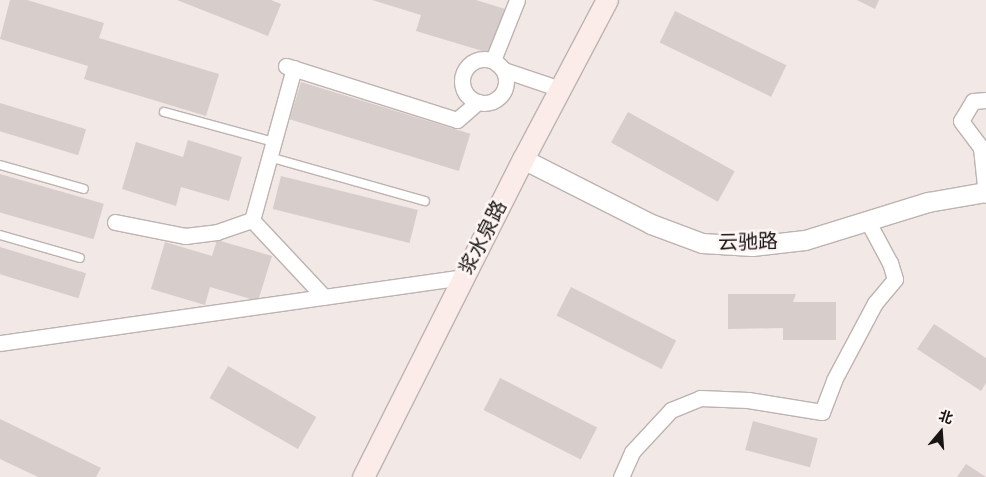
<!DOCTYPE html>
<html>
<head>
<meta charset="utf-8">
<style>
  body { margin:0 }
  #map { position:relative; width:986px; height:477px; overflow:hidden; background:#f2e8e6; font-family:Spectral,"Noto Sans SC",serif }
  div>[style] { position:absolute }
  .building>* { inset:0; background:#d7cdcb; transform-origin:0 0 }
  .roads { filter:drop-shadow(1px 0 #bdb3b1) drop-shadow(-1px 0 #bdb3b1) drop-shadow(0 1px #bdb3b1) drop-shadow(0 -1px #bdb3b1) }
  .service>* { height:8px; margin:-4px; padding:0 4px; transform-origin:4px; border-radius:4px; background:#fff }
  .minor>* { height:15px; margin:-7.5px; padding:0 7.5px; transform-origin:7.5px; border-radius:7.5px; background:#fff }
  .minor>.ring { margin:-7.5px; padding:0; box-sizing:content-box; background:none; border:15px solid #fff; border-radius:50% }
  .tertiary>* { height:19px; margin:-9.5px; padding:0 9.5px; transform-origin:9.5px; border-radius:9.5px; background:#fff }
  .secondary>* { height:21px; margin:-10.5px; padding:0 10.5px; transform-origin:10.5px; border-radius:10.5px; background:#fbece9 }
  span { translate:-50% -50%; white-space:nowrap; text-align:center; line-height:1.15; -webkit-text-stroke:5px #fef6f4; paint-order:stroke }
  .street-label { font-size:20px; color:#181514 }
  .north { position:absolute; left:916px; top:407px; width:50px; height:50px; -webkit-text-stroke:4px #fef6f4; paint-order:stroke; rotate:18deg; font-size:14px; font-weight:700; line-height:20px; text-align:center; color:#181514 }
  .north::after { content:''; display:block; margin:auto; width:18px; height:22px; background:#181514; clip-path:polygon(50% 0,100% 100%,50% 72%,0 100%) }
</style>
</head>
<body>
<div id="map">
  <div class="building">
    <div style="clip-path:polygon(10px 0,27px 0,104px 23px,99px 38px,219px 74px,206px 116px,84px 79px,88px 66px,0 39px)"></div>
    <div style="clip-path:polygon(177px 0,271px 0,281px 4px,268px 36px)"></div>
    <div style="clip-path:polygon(372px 0,476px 0,512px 11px,499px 56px,416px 31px,421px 15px)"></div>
    <div style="clip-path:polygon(857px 0,879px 0,875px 9px)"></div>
    <div style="left:675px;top:11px;width:124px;height:35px;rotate:26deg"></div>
    <div style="left:301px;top:82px;width:177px;height:39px;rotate:17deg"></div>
    <div style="left:0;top:103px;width:90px;height:27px;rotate:17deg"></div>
    <div style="left:628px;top:112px;width:122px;height:35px;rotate:29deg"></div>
    <div style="clip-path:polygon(188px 140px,242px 157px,229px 201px,181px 187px,176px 206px,122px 189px,136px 142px,183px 157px)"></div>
    <div style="left:0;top:174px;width:108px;height:37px;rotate:16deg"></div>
    <div style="left:281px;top:176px;width:141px;height:34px;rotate:14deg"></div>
    <div style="clip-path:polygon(217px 240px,272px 256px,258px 301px,210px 287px,205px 305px,151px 289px,165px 242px,212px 256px)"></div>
    <div style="left:0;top:247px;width:90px;height:26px;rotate:17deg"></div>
    <div style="left:571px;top:287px;width:118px;height:32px;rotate:27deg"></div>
    <div style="clip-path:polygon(728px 294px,796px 294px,793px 302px,836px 302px,836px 340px,783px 340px,783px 328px,728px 329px)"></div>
    <div style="clip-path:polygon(934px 324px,986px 358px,986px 383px,981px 391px,917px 349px)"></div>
    <div style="left:228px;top:366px;width:102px;height:37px;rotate:30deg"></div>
    <div style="left:500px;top:378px;width:109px;height:36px;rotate:27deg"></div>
    <div style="clip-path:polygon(0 419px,101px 468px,96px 477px,38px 477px,0 459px)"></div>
    <div style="left:753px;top:421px;width:67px;height:30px;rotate:15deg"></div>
    <div style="clip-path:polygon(966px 464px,986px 477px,957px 477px)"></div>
  </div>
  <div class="roads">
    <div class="service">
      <div style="left:164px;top:112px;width:114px;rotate:15.3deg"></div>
      <div style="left:269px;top:157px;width:162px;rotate:15.8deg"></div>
      <div style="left:0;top:165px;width:87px;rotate:15.9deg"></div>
      <div style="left:0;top:235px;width:83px;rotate:16deg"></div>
    </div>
    <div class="minor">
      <div style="left:517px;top:0;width:65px;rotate:111.8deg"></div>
      <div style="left:493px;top:60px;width:15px;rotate:42deg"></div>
      <div style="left:504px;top:70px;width:59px;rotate:18.7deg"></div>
      <div class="ring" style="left:462px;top:59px;width:29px;height:29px"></div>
      <div style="left:286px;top:66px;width:179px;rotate:17.5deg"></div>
      <div style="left:457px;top:120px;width:28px;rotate:-41deg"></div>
      <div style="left:294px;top:68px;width:158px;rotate:105.4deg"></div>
      <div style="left:252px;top:220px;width:105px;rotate:46.9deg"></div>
      <div style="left:986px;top:100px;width:13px;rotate:176deg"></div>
      <div style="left:973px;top:101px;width:23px;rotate:121deg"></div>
      <div style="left:961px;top:121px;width:34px;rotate:53deg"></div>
      <div style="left:981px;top:148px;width:47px;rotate:83.9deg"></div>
      <div style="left:115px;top:222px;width:71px;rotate:11.3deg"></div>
      <div style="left:185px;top:236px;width:32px;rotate:-7deg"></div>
      <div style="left:217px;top:232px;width:37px;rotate:-19deg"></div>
      <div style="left:0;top:343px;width:469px;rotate:-8.1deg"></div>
      <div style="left:621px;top:477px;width:27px;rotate:-66deg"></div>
      <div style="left:632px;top:452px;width:57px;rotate:-47.1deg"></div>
      <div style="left:671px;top:410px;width:31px;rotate:-22deg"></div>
      <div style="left:700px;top:398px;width:48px;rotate:2.4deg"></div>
      <div style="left:748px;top:400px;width:75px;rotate:9.2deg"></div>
      <div style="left:822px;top:412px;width:34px;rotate:-69deg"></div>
      <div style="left:834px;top:380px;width:87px;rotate:-62deg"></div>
      <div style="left:875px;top:303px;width:31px;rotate:-50deg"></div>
      <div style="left:895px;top:279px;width:17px;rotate:-107deg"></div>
      <div style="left:890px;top:263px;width:47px;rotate:-118.2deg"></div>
    </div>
    <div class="tertiary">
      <div style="left:523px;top:159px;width:144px;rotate:26.9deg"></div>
      <div style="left:651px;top:224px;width:54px;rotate:20.4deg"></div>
      <div style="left:702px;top:243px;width:50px;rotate:3.4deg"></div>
      <div style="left:752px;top:246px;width:53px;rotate:-6.5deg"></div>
      <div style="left:805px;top:240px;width:129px;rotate:-17.2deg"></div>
      <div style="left:928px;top:202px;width:59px;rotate:-9.8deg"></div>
    </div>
    <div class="secondary">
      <div style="left:363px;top:477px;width:356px;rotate:-63.3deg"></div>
      <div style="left:523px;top:159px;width:180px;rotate:-62.2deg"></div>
    </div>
  </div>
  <div class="street-label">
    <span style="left:484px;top:238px;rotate:-63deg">浆水泉路</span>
    <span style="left:748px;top:243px;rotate:-1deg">云驰路</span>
  </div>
  <div class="north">北</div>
</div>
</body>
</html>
